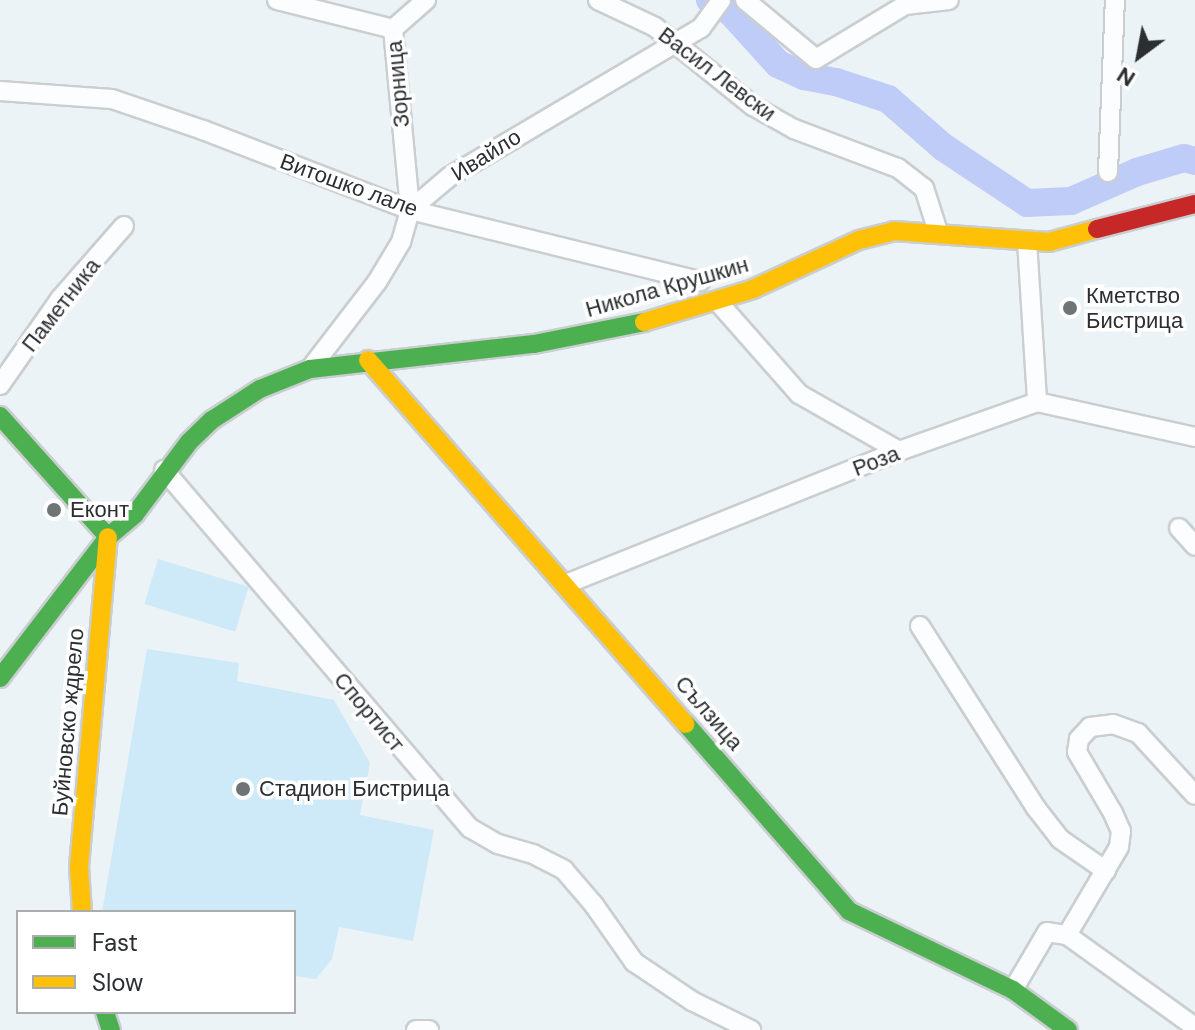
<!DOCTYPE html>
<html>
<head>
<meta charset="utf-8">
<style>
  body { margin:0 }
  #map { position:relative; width:1195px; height:1030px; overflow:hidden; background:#ecf3f6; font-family:"DM Sans",sans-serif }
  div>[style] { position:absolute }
  .green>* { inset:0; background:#ceeaf8; transform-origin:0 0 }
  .stream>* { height:5px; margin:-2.5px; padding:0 2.5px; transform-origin:2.5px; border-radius:2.5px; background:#beccf7 }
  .river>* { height:28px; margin:-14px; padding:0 14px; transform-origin:14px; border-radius:14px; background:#beccf7 }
  .roads { filter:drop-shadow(2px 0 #caced0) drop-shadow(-2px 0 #caced0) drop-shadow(0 2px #caced0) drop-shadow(0 -2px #caced0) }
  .street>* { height:18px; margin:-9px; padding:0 9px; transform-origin:9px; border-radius:9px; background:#fcfdfe }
  .fast>* { height:18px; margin:-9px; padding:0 9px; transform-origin:9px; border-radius:9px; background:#4caf50 }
  .slow>* { height:18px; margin:-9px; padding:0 9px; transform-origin:9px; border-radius:9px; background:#ffc107 }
  .jam>* { height:18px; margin:-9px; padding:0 9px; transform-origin:9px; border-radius:9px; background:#c62828 }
  .dots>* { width:22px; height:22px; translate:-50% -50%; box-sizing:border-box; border:4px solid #fff; border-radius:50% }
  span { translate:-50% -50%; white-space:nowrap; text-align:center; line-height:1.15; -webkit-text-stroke:7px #fff; paint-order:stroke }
  .street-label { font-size:22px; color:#2b2f31 }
  .poi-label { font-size:22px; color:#2b2f31 }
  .left { translate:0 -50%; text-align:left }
  .legend { position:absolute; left:16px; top:910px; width:280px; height:104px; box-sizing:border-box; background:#fff; border:2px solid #aaacad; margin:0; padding:10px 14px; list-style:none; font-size:24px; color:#2b2f31 }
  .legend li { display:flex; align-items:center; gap:16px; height:40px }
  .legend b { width:40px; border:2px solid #aaacad }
  .north { position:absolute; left:1099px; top:16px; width:80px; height:80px; -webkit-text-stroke:6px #fff; paint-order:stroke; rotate:212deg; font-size:22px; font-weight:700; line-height:32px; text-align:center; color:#2b2f31 }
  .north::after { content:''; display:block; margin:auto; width:28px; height:36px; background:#2b2f31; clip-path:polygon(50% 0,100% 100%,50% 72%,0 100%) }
</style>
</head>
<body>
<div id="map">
  <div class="green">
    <div style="left:158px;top:559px;width:95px;height:47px;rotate:17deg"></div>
    <div style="clip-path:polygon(147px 649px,239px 663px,237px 681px,334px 700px,370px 763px,360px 815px,434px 830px,413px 941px,339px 927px,332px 959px,316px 979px,294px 976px,294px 912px,102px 912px)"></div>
  </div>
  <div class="stream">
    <div style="left:731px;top:12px;width:54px;rotate:29.9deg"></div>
    <div style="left:811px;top:64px;width:31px;rotate:36deg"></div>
  </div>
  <div class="river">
    <div style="left:710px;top:0;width:24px;rotate:30deg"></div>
    <div style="left:731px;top:12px;width:70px;rotate:47.9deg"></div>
    <div style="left:778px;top:64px;width:29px;rotate:25deg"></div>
    <div style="left:804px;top:76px;width:33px;rotate:11deg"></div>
    <div style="left:836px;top:82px;width:55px;rotate:18.1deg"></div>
    <div style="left:888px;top:99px;width:73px;rotate:41.1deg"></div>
    <div style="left:943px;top:147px;width:101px;rotate:33.7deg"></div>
    <div style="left:1027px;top:203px;width:44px;rotate:-2.6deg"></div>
    <div style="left:1071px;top:201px;width:72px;rotate:-23.7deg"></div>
    <div style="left:1137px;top:172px;width:49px;rotate:-16.6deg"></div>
    <div style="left:1184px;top:158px;width:11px;rotate:15deg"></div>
  </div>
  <div class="roads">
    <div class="street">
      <div style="left:277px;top:0;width:120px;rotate:14deg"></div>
      <div style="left:598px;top:0;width:63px;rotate:25.3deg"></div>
      <div style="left:655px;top:27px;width:126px;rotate:38.9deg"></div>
      <div style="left:753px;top:106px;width:47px;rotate:29.3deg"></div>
      <div style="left:794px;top:129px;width:111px;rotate:20.6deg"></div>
      <div style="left:898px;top:168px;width:33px;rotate:38deg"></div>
      <div style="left:924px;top:188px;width:46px;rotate:72.3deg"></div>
      <div style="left:745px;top:0;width:92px;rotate:39.7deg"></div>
      <div style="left:816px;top:59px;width:104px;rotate:-31.2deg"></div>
      <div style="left:905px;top:5px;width:44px;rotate:-6.5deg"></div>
      <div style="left:393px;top:29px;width:182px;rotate:84.6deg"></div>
      <div style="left:393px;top:29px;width:44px;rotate:-41.3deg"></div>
      <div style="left:0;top:91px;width:112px;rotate:4.1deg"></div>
      <div style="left:112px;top:99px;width:96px;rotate:18.8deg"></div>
      <div style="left:203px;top:130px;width:222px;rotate:21.1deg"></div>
      <div style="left:410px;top:210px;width:299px;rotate:13.8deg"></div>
      <div style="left:1108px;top:172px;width:172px;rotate:-87.7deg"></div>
      <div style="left:1027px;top:241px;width:161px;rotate:86.4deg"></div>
      <div style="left:718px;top:302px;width:123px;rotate:48.6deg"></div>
      <div style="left:799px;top:394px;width:115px;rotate:29.7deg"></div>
      <div style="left:310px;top:369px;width:110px;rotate:-52.4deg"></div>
      <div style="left:377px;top:282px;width:47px;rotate:-59deg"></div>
      <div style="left:401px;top:242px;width:33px;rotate:-74deg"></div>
      <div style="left:410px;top:210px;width:51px;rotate:-40.2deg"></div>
      <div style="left:449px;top:177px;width:293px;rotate:-30.6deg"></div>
      <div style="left:701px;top:28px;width:34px;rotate:-54deg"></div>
      <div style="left:0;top:385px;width:105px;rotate:-55.1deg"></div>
      <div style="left:60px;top:299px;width:97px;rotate:-48.8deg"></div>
      <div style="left:164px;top:470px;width:471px;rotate:49.5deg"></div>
      <div style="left:470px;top:828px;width:32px;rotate:30deg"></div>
      <div style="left:498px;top:844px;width:36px;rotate:16deg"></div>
      <div style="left:533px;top:854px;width:35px;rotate:27deg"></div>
      <div style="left:564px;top:870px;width:46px;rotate:49.4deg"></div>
      <div style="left:594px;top:905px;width:70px;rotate:54.9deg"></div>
      <div style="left:634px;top:962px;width:70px;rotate:33.9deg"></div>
      <div style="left:692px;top:1001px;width:66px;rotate:26.2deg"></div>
      <div style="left:1179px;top:528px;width:24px;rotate:48deg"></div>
      <div style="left:566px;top:584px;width:359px;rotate:-21.8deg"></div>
      <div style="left:899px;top:451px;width:146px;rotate:-19.5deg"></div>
      <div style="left:1037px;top:402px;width:162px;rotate:12.5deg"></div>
      <div style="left:920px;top:626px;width:216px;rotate:57.5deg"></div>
      <div style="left:1036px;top:808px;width:39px;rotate:52deg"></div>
      <div style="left:1060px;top:839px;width:56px;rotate:34.8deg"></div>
      <div style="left:1067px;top:935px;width:102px;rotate:-59.4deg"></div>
      <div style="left:1119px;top:847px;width:16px;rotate:-83deg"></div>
      <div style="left:1121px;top:831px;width:20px;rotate:-114deg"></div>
      <div style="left:1113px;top:813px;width:71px;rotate:-120.5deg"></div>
      <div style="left:1077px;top:752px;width:13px;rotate:-81deg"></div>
      <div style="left:1079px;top:739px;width:16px;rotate:-47deg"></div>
      <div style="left:1090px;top:727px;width:23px;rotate:-7deg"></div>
      <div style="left:1113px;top:724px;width:27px;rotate:20deg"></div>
      <div style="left:1138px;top:733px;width:84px;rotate:47.4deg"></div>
      <div style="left:1013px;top:990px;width:67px;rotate:-59.6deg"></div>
      <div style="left:1047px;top:932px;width:20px;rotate:9deg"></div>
      <div style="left:1067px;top:935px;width:158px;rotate:35.7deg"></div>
      <div style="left:416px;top:1030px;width:13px"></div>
    </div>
    <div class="fast">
      <div style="left:0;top:416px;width:162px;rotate:48.2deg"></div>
      <div style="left:0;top:678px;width:178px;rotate:-52.5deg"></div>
      <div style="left:108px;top:537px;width:35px;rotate:-40deg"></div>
      <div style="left:135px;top:514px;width:90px;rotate:-53.1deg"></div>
      <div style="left:189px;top:442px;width:32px;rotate:-44deg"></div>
      <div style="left:212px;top:420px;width:57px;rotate:-32.9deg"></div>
      <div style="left:260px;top:389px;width:54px;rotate:-21.8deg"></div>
      <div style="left:310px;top:369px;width:225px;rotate:-6.4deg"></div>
      <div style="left:534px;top:344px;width:112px;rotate:-11.3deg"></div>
      <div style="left:686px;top:724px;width:248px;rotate:48.9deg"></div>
      <div style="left:849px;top:911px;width:182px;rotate:25.7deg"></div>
      <div style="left:1013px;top:990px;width:68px;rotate:36deg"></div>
      <div style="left:105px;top:1012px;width:19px;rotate:72deg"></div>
    </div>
    <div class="slow">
      <div style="left:644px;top:322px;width:114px;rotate:-16.8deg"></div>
      <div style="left:753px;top:289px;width:117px;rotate:-24.8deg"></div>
      <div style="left:859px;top:240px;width:36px;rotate:-14deg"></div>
      <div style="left:894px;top:231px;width:155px;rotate:4.1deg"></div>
      <div style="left:1049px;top:242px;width:50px;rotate:-15.2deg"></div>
      <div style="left:368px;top:360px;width:483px;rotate:48.9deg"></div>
      <div style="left:82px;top:912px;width:45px;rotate:-93.8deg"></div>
      <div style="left:79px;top:867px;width:331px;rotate:-85deg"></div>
    </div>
    <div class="jam">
      <div style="left:1097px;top:229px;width:101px;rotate:-14.3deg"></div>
    </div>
  </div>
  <div class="dots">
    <div style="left:1070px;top:308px;background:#6f7476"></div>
    <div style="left:54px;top:510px;background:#6f7476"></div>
    <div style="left:243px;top:789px;background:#6f7476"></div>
  </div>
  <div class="street-label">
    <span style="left:717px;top:74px;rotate:37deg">Васил Левски</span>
    <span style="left:398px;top:84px;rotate:-95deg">Зорница</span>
    <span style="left:486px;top:155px;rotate:-32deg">Ивайло</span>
    <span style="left:349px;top:185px;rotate:20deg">Витошко лале</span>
    <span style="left:667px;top:287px;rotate:-16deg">Никола Крушкин</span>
    <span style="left:61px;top:305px;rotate:-52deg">Паметника</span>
    <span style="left:876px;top:461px;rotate:-21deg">Роза</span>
    <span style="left:369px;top:712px;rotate:50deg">Спортист</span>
    <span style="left:709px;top:713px;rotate:49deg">Сълзица</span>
    <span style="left:68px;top:722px;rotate:-85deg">Буйновско ждрело</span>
  </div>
  <div class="poi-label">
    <span class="left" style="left:1086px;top:308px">Кметство<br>Бистрица</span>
    <span class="left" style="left:70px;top:510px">Еконт</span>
    <span class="left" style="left:259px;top:789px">Стадион Бистрица</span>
  </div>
  <ul class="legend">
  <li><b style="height:10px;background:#4caf50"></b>Fast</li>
  <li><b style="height:10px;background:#ffc107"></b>Slow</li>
  </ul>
  <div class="north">N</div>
</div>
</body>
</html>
